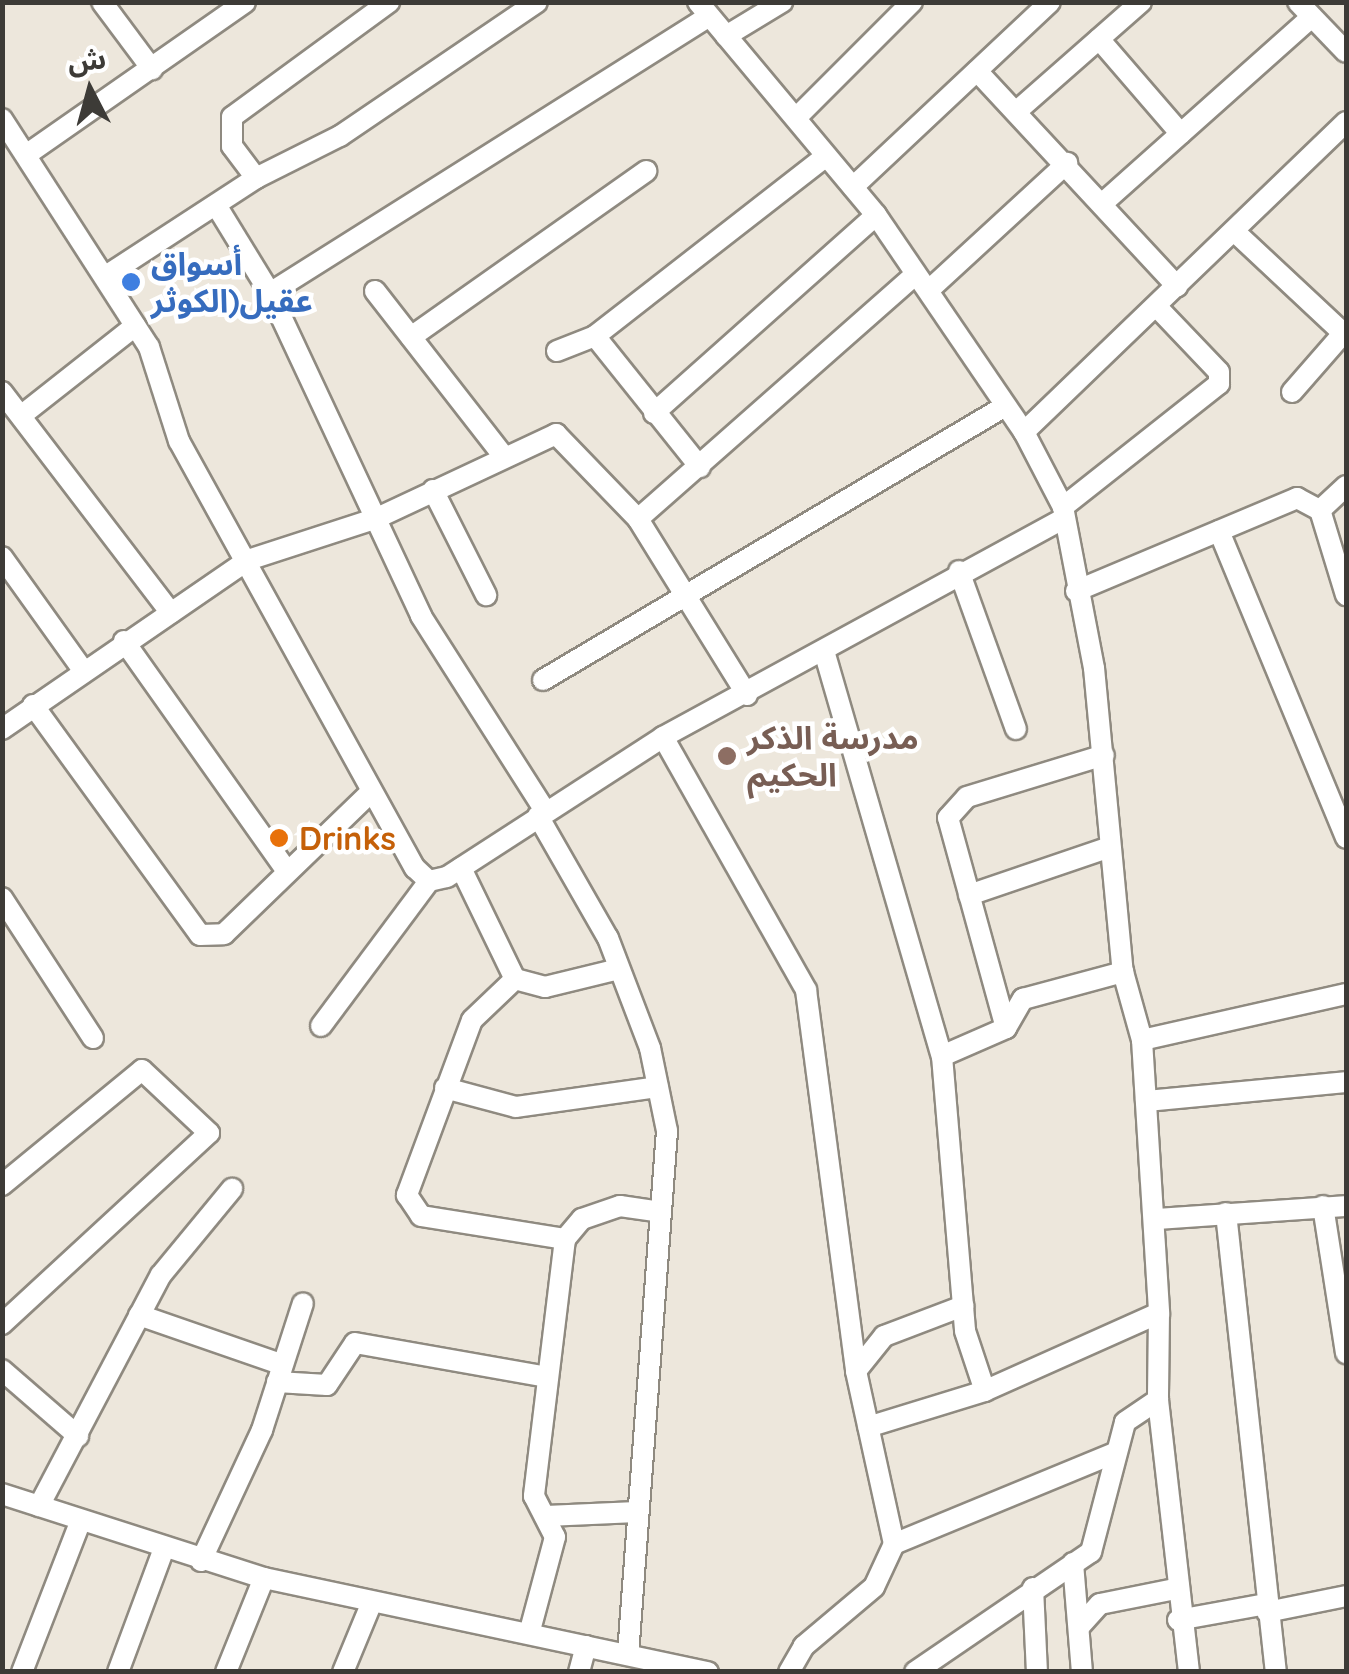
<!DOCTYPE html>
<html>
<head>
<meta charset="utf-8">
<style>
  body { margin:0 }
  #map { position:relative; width:1349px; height:1674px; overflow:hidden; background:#ede7dc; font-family:Quicksand,"Noto Sans Arabic",sans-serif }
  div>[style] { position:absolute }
  .roads { filter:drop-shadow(2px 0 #8f8a80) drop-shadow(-2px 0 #8f8a80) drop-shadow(0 2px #8f8a80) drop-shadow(0 -2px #8f8a80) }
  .minor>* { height:20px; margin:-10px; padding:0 10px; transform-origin:10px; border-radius:10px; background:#fff }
  .dots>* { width:28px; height:28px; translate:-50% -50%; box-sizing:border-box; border:5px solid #fff; border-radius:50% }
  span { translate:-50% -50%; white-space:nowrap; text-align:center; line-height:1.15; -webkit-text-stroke:9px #fff; paint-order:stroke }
  .shop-label { font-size:32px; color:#366cbe; font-weight:700 }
  .left { translate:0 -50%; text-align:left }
  .education-label { font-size:32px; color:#785e54; font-weight:700 }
  .food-label { font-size:32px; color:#c56008; font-weight:700 }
  .frame { position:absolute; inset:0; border:5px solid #3d3b37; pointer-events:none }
  .north { position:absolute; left:40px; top:40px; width:100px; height:100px; -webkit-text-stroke:8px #fff; paint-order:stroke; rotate:354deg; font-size:28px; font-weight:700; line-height:40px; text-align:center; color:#3d3b37 }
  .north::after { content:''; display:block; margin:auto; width:35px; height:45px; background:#3d3b37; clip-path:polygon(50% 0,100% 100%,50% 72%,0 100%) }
</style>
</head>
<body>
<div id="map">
  <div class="roads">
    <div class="minor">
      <div style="left:102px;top:2px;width:84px;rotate:53.3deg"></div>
      <div style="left:698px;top:2px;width:278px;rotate:50.1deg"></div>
      <div style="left:876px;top:215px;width:263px;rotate:55.7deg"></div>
      <div style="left:1024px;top:432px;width:85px;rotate:62.5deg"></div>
      <div style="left:1063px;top:507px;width:164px;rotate:79.1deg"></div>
      <div style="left:1094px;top:668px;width:305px;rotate:84.6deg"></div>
      <div style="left:1123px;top:972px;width:71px;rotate:74.4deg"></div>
      <div style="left:1142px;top:1040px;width:274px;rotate:86.4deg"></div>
      <div style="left:1159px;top:1313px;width:191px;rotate:155.9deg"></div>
      <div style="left:985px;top:1391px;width:122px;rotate:162.9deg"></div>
      <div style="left:1298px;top:2px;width:69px;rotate:46.2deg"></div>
      <div style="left:726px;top:36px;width:66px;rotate:-31.3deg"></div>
      <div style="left:1099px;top:39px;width:125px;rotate:49.2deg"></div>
      <div style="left:977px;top:71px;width:294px;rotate:47.1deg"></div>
      <div style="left:1017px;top:111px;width:165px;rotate:-41.3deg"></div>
      <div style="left:796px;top:118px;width:164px;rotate:-45deg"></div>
      <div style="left:2px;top:119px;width:271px;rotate:57.2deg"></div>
      <div style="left:149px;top:347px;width:99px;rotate:72.3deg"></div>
      <div style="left:179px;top:441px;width:488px;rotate:61.1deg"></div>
      <div style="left:415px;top:868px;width:19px;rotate:43deg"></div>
      <div style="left:429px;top:881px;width:18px;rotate:-13deg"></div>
      <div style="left:447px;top:877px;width:257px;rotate:-32.9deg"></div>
      <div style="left:663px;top:737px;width:291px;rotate:60.5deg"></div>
      <div style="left:806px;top:990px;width:384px;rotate:82.5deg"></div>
      <div style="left:856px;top:1371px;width:177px;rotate:77.6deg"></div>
      <div style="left:894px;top:1544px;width:47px;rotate:114.9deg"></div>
      <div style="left:874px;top:1587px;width:92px;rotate:139.9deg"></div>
      <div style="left:804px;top:1646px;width:30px;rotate:120deg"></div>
      <div style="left:26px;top:155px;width:267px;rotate:-34.9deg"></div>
      <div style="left:256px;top:178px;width:40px;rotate:-127deg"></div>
      <div style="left:232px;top:146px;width:29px;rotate:-90deg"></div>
      <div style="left:232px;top:117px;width:195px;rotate:-36.2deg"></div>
      <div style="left:853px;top:187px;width:270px;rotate:-43.2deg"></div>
      <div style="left:1104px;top:202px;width:278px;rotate:-41.7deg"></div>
      <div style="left:216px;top:205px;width:103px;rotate:58.5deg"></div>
      <div style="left:270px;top:293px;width:357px;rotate:64.9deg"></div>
      <div style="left:421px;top:616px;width:231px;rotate:57.5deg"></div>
      <div style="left:1234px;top:231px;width:151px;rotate:43.1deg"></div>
      <div style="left:109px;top:274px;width:176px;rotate:-33.1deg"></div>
      <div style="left:256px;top:178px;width:94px;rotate:-26.6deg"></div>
      <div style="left:340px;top:136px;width:238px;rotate:-34.2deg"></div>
      <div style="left:929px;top:290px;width:188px;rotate:-42.6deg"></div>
      <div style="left:375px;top:291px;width:205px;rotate:52.1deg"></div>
      <div style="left:270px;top:293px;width:518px;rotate:-32.22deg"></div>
      <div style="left:595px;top:336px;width:168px;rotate:51.3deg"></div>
      <div style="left:411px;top:337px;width:288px;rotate:-35.2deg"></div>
      <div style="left:557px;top:351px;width:41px;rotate:-21.5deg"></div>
      <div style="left:595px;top:336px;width:293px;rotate:-37.9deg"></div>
      <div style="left:2px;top:392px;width:278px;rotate:52.6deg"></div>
      <div style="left:1292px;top:392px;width:82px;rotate:-48.9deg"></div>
      <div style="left:654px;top:413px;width:297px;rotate:-41.7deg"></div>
      <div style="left:22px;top:415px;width:144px;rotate:-38.2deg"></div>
      <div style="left:1024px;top:432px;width:447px;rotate:-43.9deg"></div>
      <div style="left:1346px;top:486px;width:35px;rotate:137deg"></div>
      <div style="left:1320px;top:510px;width:89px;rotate:73deg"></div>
      <div style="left:433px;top:490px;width:118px;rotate:63.2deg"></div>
      <div style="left:1063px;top:507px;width:199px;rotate:-38.3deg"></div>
      <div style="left:1219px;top:384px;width:12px;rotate:-90deg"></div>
      <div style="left:1219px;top:372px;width:88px;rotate:-133.6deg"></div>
      <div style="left:638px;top:519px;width:369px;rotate:-41.4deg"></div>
      <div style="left:1219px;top:531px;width:332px;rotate:67.5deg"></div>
      <div style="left:2px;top:557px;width:139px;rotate:54.4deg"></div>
      <div style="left:959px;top:571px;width:168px;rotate:70.2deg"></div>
      <div style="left:1076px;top:591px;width:240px;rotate:-22.8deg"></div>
      <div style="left:1297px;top:498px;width:26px;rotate:28deg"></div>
      <div style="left:124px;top:641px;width:282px;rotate:54.7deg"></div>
      <div style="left:824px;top:651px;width:422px;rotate:73.8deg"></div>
      <div style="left:942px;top:1056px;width:276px;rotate:85.2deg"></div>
      <div style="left:965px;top:1331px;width:63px;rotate:71.6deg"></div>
      <div style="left:543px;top:680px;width:534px;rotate:-30.65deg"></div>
      <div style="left:33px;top:705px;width:284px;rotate:54deg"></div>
      <div style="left:200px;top:935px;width:24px;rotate:-2deg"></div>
      <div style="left:224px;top:934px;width:204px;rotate:-44deg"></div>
      <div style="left:2px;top:729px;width:298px;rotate:-34.5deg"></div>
      <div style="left:248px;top:560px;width:136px;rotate:-18deg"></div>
      <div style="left:377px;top:518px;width:198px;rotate:-25.1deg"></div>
      <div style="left:556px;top:434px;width:118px;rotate:46deg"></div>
      <div style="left:638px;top:519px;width:207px;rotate:58.2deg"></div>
      <div style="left:663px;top:737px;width:457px;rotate:-28.6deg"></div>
      <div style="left:538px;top:816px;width:141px;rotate:60.2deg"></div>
      <div style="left:608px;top:938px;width:118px;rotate:69.1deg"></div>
      <div style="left:650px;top:1048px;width:85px;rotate:78.4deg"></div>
      <div style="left:667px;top:1131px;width:524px;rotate:94.26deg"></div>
      <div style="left:461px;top:868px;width:123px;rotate:64.1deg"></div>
      <div style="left:515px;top:979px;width:31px;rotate:15deg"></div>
      <div style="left:545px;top:987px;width:76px;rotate:-13.7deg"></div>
      <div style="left:969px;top:895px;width:149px;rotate:-18.8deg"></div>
      <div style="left:2px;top:898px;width:167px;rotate:57deg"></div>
      <div style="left:515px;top:979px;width:59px;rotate:136.4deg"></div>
      <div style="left:472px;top:1020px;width:187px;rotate:110.4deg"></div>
      <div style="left:407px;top:1195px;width:25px;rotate:56deg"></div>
      <div style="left:421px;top:1216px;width:146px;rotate:9.1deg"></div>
      <div style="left:565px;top:1239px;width:259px;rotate:96.9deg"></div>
      <div style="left:534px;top:1496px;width:46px;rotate:62.9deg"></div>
      <div style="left:555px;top:1537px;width:100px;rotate:105deg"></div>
      <div style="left:321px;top:1026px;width:181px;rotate:-53.3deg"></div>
      <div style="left:1006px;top:1028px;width:218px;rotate:-105.4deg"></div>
      <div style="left:948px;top:818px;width:28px;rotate:-48deg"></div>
      <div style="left:967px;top:797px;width:143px;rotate:-17deg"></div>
      <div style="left:1142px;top:1040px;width:209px;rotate:-12.7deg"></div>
      <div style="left:942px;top:1056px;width:70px;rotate:-23.6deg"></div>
      <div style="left:1006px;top:1028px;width:34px;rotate:-60deg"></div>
      <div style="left:1023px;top:999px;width:104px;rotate:-15.1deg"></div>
      <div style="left:445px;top:1088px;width:73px;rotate:15deg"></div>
      <div style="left:516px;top:1107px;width:143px;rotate:-8deg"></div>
      <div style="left:1146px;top:1101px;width:201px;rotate:-5.4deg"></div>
      <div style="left:2px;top:1185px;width:181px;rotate:-39.4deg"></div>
      <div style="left:142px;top:1070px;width:92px;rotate:43.2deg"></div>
      <div style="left:209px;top:1133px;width:282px;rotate:137.3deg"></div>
      <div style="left:1323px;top:1206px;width:149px;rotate:81.1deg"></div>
      <div style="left:1226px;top:1213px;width:462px;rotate:83.8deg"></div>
      <div style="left:1156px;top:1219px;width:190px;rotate:-3.9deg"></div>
      <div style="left:565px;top:1239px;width:26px;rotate:-50deg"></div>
      <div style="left:582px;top:1219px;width:40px;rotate:-18.9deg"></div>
      <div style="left:620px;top:1206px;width:41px;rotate:8.3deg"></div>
      <div style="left:1159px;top:1313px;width:87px;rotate:90.7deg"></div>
      <div style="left:1158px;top:1400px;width:274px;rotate:83.5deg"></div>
      <div style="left:139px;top:1315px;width:152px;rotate:19.1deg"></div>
      <div style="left:2px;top:1370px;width:101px;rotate:41deg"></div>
      <div style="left:856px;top:1371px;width:45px;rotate:-51.3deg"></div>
      <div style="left:884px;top:1336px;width:85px;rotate:-20.8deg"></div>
      <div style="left:277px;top:1382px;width:50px;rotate:3.4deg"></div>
      <div style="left:327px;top:1385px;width:50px;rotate:-56.3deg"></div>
      <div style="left:355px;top:1343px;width:196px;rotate:10deg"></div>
      <div style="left:2px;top:1494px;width:275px;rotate:17.8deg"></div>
      <div style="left:264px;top:1578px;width:454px;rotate:12deg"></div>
      <div style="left:39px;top:1506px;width:261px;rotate:-62.2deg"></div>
      <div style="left:161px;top:1275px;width:112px;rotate:-50.5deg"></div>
      <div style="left:545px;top:1516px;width:93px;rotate:-2.5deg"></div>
      <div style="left:894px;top:1544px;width:239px;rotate:-22.4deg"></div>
      <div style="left:201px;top:1561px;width:145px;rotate:-65deg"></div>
      <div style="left:262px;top:1430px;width:133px;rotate:-72.1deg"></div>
      <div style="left:1073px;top:1563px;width:109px;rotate:85.3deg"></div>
      <div style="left:1033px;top:1588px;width:84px;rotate:87.3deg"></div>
      <div style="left:1267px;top:1612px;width:81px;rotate:-11.4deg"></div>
      <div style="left:1178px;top:1620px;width:89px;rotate:-10.3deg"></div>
      <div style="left:1079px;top:1627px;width:31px;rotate:-48deg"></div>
      <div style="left:1100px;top:1604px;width:76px;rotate:-11.3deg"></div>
      <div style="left:22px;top:1672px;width:163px;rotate:-68.8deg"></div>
      <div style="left:118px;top:1672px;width:132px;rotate:-69.6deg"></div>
      <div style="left:226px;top:1672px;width:101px;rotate:-68deg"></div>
      <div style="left:343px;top:1672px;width:76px;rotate:-67.5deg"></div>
      <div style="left:579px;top:1672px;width:27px;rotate:-75deg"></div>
      <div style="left:915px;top:1672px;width:213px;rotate:-34.3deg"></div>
      <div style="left:1091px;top:1552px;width:134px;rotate:-75.3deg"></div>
      <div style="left:1125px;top:1422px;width:40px;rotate:-34deg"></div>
    </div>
  </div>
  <div class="dots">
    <div style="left:131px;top:282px;background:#3f7fe0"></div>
    <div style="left:727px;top:756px;background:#8d6e63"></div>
    <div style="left:279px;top:838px;background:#e8710a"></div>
  </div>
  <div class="shop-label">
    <span class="left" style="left:151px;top:282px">أسواق<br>عقيل(الكوثر</span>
  </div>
  <div class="education-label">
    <span class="left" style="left:747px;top:756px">مدرسة الذكر<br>الحكيم</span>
  </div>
  <div class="food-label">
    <span class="left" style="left:299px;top:838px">Drinks</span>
  </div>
  <div class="frame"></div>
  <div class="north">ش</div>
</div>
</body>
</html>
